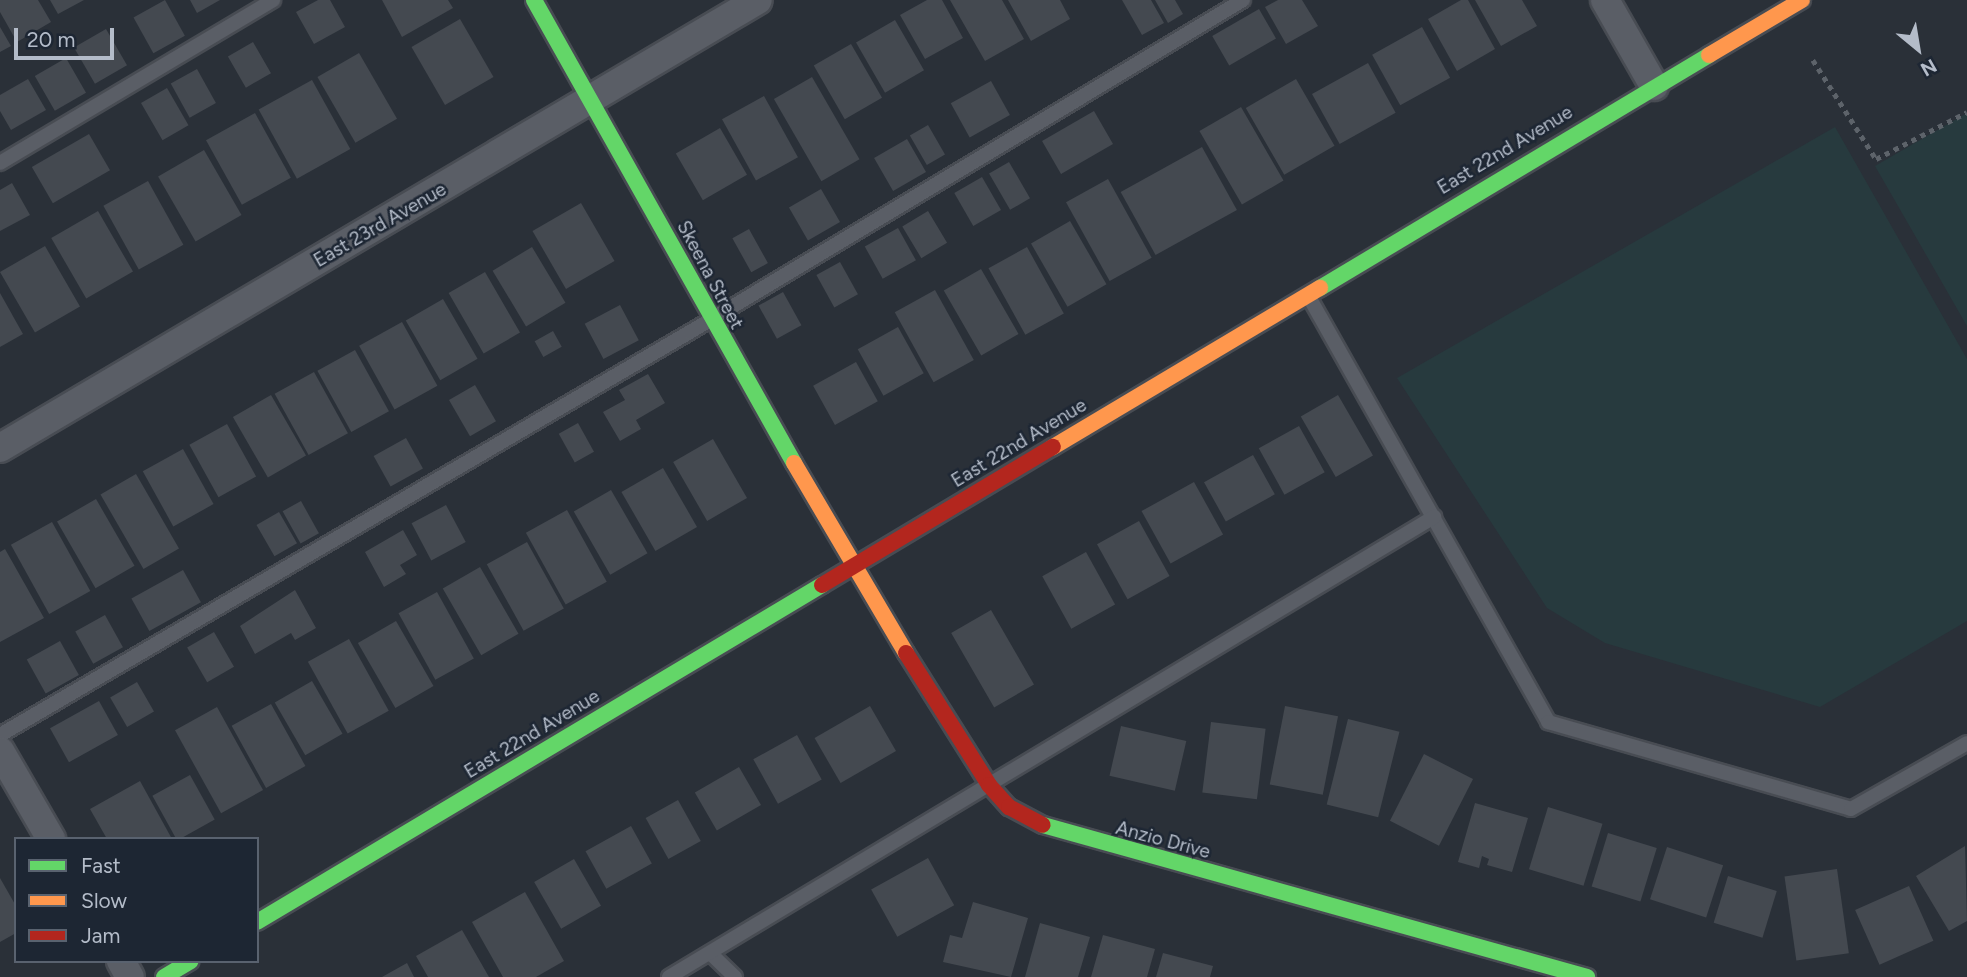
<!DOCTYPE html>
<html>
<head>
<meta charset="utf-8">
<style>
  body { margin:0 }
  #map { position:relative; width:1967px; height:977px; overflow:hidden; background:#2a3038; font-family:Figtree,sans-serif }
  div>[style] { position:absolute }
  .green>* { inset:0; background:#273a3e }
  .building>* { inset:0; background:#444950; transform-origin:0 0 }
  .path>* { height:4.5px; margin-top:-2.25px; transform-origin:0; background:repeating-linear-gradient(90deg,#5d636a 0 5px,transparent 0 10px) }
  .roads { filter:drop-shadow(2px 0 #484c53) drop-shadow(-2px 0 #484c53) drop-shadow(0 2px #484c53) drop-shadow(0 -2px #484c53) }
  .lane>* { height:14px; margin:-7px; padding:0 7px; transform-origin:7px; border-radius:7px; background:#5a5e66 }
  .street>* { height:28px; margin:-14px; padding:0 14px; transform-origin:14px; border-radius:14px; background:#5a5e66 }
  .fast>* { height:16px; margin:-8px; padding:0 8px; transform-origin:8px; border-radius:8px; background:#63d668 }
  .slow>* { height:16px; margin:-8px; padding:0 8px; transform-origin:8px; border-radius:8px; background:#ff974d }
  .jam>* { height:16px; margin:-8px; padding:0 8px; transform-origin:8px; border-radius:8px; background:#b3261e }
  span { translate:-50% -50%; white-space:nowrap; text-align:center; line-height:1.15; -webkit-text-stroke:5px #1d2633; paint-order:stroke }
  .street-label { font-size:19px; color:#b4bcc9 }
  .legend { position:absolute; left:14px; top:837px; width:245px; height:126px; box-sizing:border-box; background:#1d2633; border:2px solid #59626f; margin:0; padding:9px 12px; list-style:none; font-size:21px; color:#b4bcc9 }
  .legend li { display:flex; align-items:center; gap:14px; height:35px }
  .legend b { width:35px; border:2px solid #59626f }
  .north { position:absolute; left:1883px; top:14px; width:70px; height:70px; -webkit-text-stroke:5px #1d2633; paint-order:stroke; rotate:150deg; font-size:19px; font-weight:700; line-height:28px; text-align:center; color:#b4bcc9 }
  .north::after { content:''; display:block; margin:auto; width:24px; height:32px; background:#b4bcc9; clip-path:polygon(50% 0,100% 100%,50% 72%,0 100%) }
  .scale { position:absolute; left:14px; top:28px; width:100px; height:32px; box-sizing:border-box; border:4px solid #b4bcc9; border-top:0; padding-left:9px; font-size:21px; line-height:24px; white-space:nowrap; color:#b4bcc9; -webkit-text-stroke:5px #1d2633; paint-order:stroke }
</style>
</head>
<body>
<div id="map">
  <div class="green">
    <div style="clip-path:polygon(1967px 113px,1967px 326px,1875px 166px)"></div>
    <div style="clip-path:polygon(1835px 127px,1967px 359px,1967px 621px,1820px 707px,1605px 643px,1547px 608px,1397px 378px)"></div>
  </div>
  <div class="building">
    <div style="clip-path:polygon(0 0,38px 0,51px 22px,17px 42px,0 12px)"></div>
    <div style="clip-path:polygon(50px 0,84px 0,58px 14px)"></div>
    <div style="left:165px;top:0;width:41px;height:36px;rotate:61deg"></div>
    <div style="clip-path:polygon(190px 0,220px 0,197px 13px)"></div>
    <div style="clip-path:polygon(318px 0,330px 0,345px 27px,314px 44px,296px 12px)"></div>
    <div style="clip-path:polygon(382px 0,448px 0,453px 8px,402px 37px)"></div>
    <div style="clip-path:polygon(927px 0,942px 0,963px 38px,925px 59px,900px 15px)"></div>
    <div style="clip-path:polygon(950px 0,1002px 0,1024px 39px,985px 61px)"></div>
    <div style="clip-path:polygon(1008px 0,1060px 0,1070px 19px,1031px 41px)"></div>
    <div style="clip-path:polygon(1122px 0,1151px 0,1164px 23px,1142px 35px)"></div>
    <div style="clip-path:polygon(1155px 0,1175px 0,1183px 14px,1168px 23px)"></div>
    <div style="clip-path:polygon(1278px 0,1302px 0,1318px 26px,1286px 44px,1265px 7px)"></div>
    <div style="clip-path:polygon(1461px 0,1468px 0,1495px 49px,1457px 71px,1428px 19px)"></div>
    <div style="clip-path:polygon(1475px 0,1522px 0,1537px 26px,1501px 46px)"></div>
    <div style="left:1259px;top:9px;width:34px;height:54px;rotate:60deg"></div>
    <div style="left:460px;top:19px;width:67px;height:56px;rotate:60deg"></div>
    <div style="left:895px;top:20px;width:58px;height:45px;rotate:60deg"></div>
    <div style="clip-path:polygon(0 27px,11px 46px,0 52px)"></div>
    <div style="left:1422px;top:27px;width:58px;height:57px;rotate:61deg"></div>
    <div style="left:106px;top:29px;width:42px;height:37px;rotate:60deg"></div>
    <div style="left:253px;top:42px;width:36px;height:29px;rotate:60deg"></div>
    <div style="left:851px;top:44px;width:62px;height:43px;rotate:60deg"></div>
    <div style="left:359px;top:53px;width:76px;height:48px;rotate:60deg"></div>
    <div style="left:66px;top:58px;width:40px;height:36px;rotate:60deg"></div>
    <div style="left:1368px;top:63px;width:57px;height:64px;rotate:61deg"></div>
    <div style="left:197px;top:69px;width:39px;height:30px;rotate:61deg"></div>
    <div style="left:812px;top:77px;width:95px;height:44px;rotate:60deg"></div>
    <div style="clip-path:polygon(28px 79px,46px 110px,11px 130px,0 111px,0 95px)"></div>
    <div style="left:1296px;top:79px;width:77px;height:58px;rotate:60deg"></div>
    <div style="left:312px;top:80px;width:79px;height:61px;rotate:61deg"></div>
    <div style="left:991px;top:81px;width:39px;height:46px;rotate:61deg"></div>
    <div style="left:167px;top:88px;width:43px;height:30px;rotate:60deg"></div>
    <div style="left:764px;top:96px;width:70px;height:48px;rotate:61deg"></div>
    <div style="left:1241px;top:107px;width:85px;height:48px;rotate:60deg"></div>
    <div style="left:1094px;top:111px;width:38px;height:60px;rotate:60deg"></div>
    <div style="left:255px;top:113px;width:74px;height:56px;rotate:61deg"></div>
    <div style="left:928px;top:125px;width:34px;height:21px;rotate:60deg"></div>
    <div style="left:720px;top:128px;width:54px;height:51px;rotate:60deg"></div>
    <div style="left:89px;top:134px;width:42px;height:66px;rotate:60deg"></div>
    <div style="left:907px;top:139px;width:38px;height:38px;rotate:60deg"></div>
    <div style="left:1202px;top:147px;width:72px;height:93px;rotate:61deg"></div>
    <div style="left:204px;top:150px;width:75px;height:53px;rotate:60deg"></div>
    <div style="left:1009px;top:162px;width:42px;height:23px;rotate:60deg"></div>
    <div style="left:982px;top:177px;width:38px;height:32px;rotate:60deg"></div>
    <div style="left:1108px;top:179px;width:90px;height:48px;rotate:61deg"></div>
    <div style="left:148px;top:181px;width:73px;height:51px;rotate:61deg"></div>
    <div style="clip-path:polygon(12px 183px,30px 215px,0 231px,0 190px)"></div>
    <div style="left:821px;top:189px;width:38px;height:37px;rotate:60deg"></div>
    <div style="left:581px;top:203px;width:67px;height:56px;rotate:60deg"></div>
    <div style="left:98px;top:211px;width:70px;height:54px;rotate:60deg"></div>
    <div style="left:928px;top:211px;width:37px;height:30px;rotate:59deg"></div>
    <div style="left:1070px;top:221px;width:73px;height:45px;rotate:60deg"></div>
    <div style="left:898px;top:228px;width:37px;height:38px;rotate:61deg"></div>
    <div style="left:749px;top:229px;width:39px;height:19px;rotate:61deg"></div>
    <div style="left:45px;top:246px;width:70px;height:52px;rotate:60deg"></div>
    <div style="left:532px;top:247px;width:65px;height:46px;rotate:59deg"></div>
    <div style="left:1027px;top:247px;width:76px;height:44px;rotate:61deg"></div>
    <div style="left:840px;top:262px;width:37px;height:27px;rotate:61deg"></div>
    <div style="left:981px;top:269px;width:75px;height:43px;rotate:60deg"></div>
    <div style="left:485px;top:272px;width:70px;height:42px;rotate:60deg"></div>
    <div style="left:935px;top:290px;width:80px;height:46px;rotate:61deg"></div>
    <div style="left:783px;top:292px;width:38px;height:28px;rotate:61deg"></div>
    <div style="clip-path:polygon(0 293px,23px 334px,0 347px)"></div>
    <div style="left:443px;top:299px;width:69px;height:43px;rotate:60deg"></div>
    <div style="left:620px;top:305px;width:40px;height:40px;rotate:62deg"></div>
    <div style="left:402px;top:322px;width:73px;height:49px;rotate:61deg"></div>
    <div style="left:898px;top:327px;width:53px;height:46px;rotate:61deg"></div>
    <div style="left:553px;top:331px;width:18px;height:21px;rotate:61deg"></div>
    <div style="left:355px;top:350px;width:70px;height:43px;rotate:61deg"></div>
    <div style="left:856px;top:362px;width:45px;height:49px;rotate:61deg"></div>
    <div style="left:314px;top:372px;width:70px;height:45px;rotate:61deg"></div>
    <div style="clip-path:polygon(648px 374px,665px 403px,636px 420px,641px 429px,620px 441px,603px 412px,625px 400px,619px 390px)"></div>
    <div style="left:475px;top:385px;width:42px;height:30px;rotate:60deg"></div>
    <div style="left:271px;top:395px;width:70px;height:44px;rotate:60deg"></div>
    <div style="left:1338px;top:395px;width:70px;height:43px;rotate:60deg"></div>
    <div style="left:578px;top:423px;width:33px;height:22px;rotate:61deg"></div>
    <div style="left:227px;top:424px;width:60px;height:43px;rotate:61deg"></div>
    <div style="left:1299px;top:426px;width:53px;height:46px;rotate:61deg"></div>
    <div style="left:406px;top:438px;width:35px;height:37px;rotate:61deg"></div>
    <div style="left:713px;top:439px;width:68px;height:46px;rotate:60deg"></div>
    <div style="left:183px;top:449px;width:63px;height:46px;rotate:61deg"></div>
    <div style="left:1253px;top:455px;width:45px;height:56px;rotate:61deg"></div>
    <div style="left:663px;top:468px;width:68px;height:48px;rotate:60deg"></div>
    <div style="left:136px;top:474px;width:86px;height:41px;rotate:60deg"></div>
    <div style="left:1194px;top:482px;width:60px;height:60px;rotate:61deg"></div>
    <div style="left:611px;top:490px;width:73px;height:43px;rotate:60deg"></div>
    <div style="left:96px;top:499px;width:77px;height:45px;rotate:60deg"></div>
    <div style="left:301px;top:501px;width:37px;height:21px;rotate:61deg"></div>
    <div style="left:446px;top:505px;width:42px;height:39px;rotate:62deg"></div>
    <div style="left:567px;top:510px;width:82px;height:47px;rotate:61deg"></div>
    <div style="left:279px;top:512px;width:36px;height:26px;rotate:60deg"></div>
    <div style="left:1139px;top:521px;width:63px;height:48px;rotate:61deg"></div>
    <div style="left:52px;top:522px;width:79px;height:47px;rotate:61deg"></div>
    <div style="clip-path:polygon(403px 530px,417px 555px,400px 565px,406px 574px,384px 587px,365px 552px)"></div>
    <div style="left:527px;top:542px;width:76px;height:46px;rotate:61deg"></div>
    <div style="clip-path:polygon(5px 549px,44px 618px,0 642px,0 552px)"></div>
    <div style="left:1086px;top:552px;width:60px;height:50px;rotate:61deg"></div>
    <div style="left:480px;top:567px;width:77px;height:43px;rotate:60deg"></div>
    <div style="left:183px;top:570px;width:37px;height:59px;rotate:61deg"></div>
    <div style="clip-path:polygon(295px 590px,316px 628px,295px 640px,291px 633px,255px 654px,240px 626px)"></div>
    <div style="left:437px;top:592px;width:76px;height:44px;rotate:61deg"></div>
    <div style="left:991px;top:610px;width:86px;height:46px;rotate:60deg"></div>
    <div style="left:105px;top:615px;width:37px;height:34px;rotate:61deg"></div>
    <div style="left:396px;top:621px;width:75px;height:44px;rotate:60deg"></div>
    <div style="left:214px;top:632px;width:40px;height:31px;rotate:60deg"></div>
    <div style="left:349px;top:639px;width:82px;height:47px;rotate:61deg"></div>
    <div style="left:60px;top:641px;width:39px;height:38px;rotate:61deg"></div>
    <div style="left:312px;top:681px;width:61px;height:43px;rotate:60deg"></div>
    <div style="left:137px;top:682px;width:34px;height:31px;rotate:60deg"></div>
    <div style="left:99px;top:701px;width:39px;height:56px;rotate:61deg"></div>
    <div style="left:271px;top:704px;width:71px;height:45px;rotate:61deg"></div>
    <div style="left:870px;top:706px;width:52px;height:64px;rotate:60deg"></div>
    <div style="left:1285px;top:706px;width:54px;height:80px;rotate:11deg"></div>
    <div style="left:217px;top:707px;width:95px;height:48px;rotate:61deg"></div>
    <div style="left:1348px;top:719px;width:53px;height:88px;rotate:14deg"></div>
    <div style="left:1211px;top:722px;width:55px;height:71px;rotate:7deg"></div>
    <div style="left:1121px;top:726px;width:67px;height:51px;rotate:13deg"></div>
    <div style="left:797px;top:735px;width:51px;height:50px;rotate:61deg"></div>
    <div style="left:1424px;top:754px;width:55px;height:75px;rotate:27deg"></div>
    <div style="left:739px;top:767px;width:44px;height:51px;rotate:60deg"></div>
    <div style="left:190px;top:775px;width:51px;height:43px;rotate:61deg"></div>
    <div style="clip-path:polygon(140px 781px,172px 839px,107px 839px,90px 809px)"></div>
    <div style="left:678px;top:800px;width:47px;height:37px;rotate:61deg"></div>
    <div style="clip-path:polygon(1475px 803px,1528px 818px,1512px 872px,1487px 865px,1489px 859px,1482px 856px,1479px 868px,1458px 862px)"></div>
    <div style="left:1548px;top:807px;width:57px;height:65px;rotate:17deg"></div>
    <div style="left:631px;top:826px;width:43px;height:52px;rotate:61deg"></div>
    <div style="left:1608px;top:833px;width:51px;height:56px;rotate:17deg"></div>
    <div style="clip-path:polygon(1965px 846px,1967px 921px,1949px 931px,1916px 876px)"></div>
    <div style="left:1667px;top:847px;width:59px;height:55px;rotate:18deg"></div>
    <div style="left:928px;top:858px;width:54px;height:65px;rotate:61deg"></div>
    <div style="left:574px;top:859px;width:54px;height:46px;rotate:60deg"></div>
    <div style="left:1837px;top:869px;width:85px;height:53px;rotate:82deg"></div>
    <div style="left:1728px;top:876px;width:51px;height:49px;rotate:17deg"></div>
    <div style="clip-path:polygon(0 878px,16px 906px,16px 933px,0 942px)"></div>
    <div style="left:1909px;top:886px;width:60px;height:59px;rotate:66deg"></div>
    <div style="clip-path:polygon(525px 892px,564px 961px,536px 977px,503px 977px,472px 922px)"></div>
    <div style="clip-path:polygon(973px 902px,1028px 918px,1011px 977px,943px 962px,950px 935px,962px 938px)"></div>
    <div style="clip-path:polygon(1040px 923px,1090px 937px,1078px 977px,1025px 977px)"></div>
    <div style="clip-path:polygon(462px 930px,489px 977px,428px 977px,416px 956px)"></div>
    <div style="clip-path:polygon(1103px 935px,1155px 949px,1147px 977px,1091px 977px)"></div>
    <div style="clip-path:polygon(1163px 953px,1213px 966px,1210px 977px,1156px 977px)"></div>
    <div style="clip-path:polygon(407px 963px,414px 977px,382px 977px)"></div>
  </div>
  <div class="path">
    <div style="left:1813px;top:60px;width:117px;rotate:57.5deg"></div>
    <div style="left:1876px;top:159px;width:102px;rotate:-27.3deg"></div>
  </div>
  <div class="roads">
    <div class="lane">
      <div style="left:0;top:163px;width:318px;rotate:-30.8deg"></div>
      <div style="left:1309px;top:297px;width:488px;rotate:60.6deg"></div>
      <div style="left:1548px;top:722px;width:315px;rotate:16deg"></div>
      <div style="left:1851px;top:809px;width:133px;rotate:-29.6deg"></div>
      <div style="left:0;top:735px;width:799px;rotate:-30.29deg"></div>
      <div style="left:690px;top:332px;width:645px;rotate:-30.98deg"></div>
      <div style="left:710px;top:953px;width:35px;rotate:44deg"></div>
      <div style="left:669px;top:977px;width:893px;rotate:-31.02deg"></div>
    </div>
    <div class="street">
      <div style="left:1605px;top:0;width:99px;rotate:60.3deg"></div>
      <div style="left:0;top:448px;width:880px;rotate:-30.58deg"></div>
      <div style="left:0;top:751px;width:102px;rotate:59.9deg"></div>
      <div style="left:121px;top:961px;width:18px;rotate:61deg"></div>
    </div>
    <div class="fast">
      <div style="left:534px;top:0;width:531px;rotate:60.68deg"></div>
      <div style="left:1320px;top:288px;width:453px;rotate:-30.9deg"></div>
      <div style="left:1043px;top:825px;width:565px;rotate:15.61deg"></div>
      <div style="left:257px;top:922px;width:658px;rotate:-30.81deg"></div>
      <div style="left:164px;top:977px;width:31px;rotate:-31deg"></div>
    </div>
    <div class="slow">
      <div style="left:1709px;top:55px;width:108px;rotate:-30.6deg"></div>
      <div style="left:1053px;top:447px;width:311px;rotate:-30.8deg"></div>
      <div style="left:794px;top:463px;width:221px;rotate:59.5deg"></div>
    </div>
    <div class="jam">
      <div style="left:822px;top:585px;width:269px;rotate:-30.9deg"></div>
      <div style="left:906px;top:653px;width:156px;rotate:57.8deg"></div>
      <div style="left:989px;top:785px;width:30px;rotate:48deg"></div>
      <div style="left:1009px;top:807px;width:38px;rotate:28deg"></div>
    </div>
  </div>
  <div class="street-label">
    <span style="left:1505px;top:150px;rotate:-31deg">East 22nd Avenue</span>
    <span style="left:380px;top:225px;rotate:-30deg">East 23rd Avenue</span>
    <span style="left:710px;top:275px;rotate:62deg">Skeena Street</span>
    <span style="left:1019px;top:443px;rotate:-31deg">East 22nd Avenue</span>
    <span style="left:532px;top:734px;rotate:-31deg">East 22nd Avenue</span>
    <span style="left:1163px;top:840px;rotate:15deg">Anzio Drive</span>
  </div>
  <ul class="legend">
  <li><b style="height:9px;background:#63d668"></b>Fast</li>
  <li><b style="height:9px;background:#ff974d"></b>Slow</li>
  <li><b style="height:9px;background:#b3261e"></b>Jam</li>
  </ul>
  <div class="north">N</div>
  <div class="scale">20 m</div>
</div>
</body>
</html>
